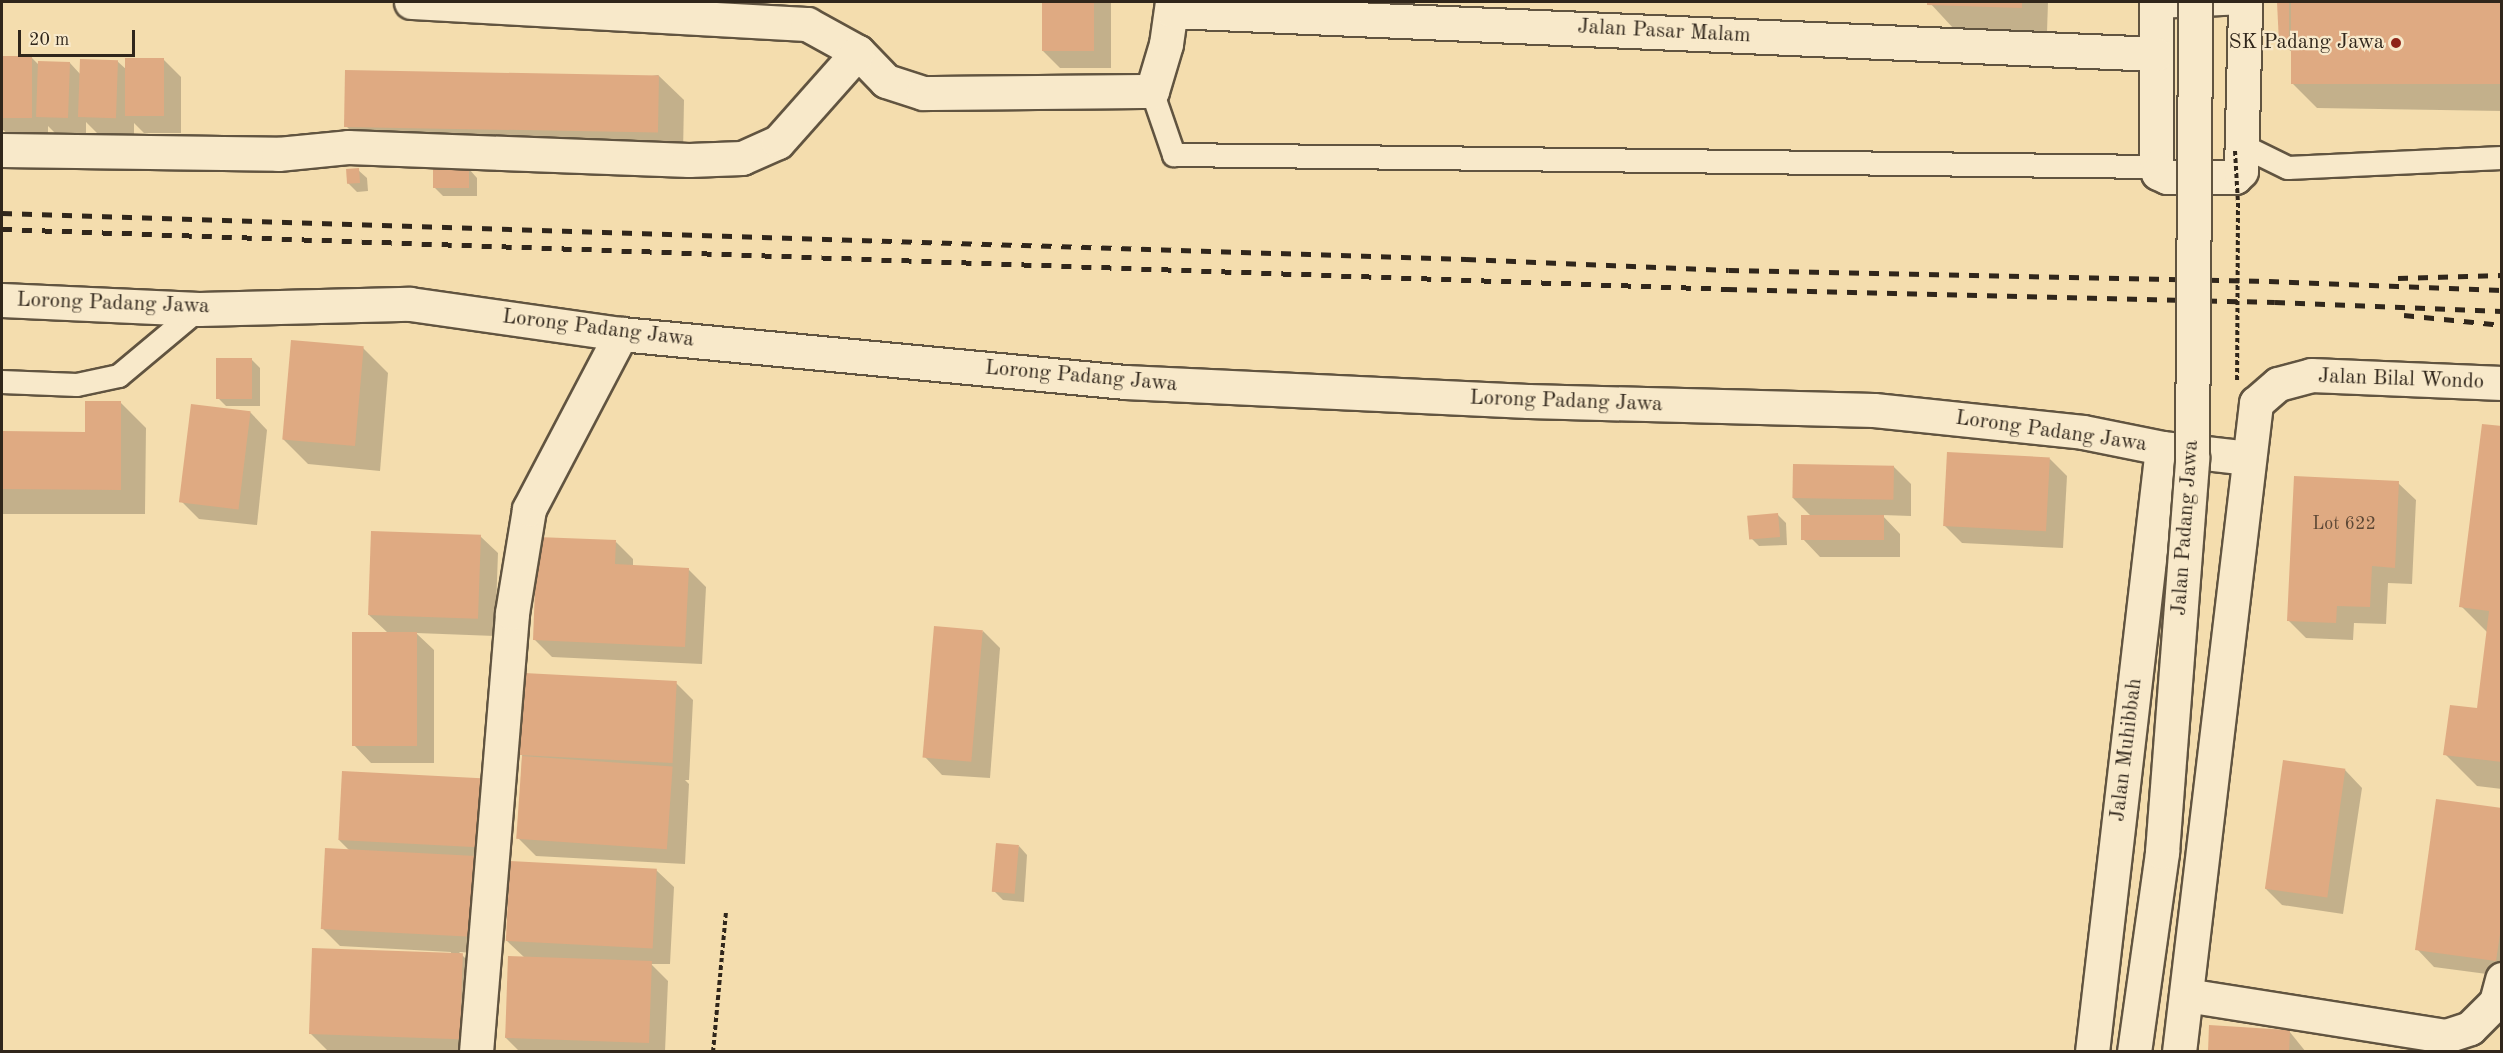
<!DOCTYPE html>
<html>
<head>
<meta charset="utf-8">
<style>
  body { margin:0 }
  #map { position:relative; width:2503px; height:1053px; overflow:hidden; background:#f4ddae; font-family:"Old Standard TT",serif }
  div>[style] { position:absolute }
  .shadow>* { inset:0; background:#0003 }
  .building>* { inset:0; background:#dfaa82; transform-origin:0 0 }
  .path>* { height:4px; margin-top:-2px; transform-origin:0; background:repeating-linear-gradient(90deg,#30261b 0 4.5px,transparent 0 7.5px) }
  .roads { filter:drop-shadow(2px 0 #615440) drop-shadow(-2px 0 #615440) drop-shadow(0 2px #615440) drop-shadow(0 -2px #615440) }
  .service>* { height:22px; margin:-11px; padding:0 11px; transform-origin:11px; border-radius:11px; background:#f8e9ca }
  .minor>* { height:33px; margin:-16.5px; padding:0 16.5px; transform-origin:16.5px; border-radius:16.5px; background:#f8e9ca }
  .rail>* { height:4.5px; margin-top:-2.25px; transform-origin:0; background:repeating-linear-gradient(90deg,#30261b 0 10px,transparent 0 20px) }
  .path-bridge>* { height:4px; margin-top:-2px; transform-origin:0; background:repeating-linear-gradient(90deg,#30261b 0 4.5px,transparent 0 7.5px) }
  .bridges { filter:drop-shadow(2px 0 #615440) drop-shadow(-2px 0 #615440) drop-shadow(0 2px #615440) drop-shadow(0 -2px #615440) }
  .tertiary-bridge>* { height:33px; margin:-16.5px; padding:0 16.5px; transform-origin:16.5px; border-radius:16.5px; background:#f8e9ca }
  .dots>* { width:16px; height:16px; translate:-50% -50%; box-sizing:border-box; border:3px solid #f8e9ca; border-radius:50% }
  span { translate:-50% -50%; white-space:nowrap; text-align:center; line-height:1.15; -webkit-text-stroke:4.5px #f8e9ca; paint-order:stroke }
  .number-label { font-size:18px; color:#5c4735 }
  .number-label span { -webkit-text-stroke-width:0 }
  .street-label { font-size:21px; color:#30261b }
  .poi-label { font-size:21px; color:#30261b }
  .right { translate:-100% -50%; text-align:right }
  .frame { position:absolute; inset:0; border:3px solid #30261b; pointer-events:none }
  .scale { position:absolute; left:18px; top:30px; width:117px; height:27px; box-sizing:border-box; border:3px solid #30261b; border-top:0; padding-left:8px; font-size:18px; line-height:21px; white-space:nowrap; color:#30261b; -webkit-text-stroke:4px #f8e9ca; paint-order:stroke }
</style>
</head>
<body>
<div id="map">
  <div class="shadow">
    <div style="clip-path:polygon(1043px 2px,1111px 2px,1111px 68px,1060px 68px,1043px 51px)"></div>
    <div style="clip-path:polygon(1929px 2px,2048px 2px,2047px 32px,1954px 29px)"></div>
    <div style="clip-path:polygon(2278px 2px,2290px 2px,2293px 4px,2293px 2px,2502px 2px,2502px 111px,2317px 108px,2292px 83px,2292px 52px,2280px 43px)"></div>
    <div style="clip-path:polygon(2px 57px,31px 57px,40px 66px,70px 63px,81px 75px,117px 61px,127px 70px,164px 60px,181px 77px,181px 133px,144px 133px,134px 123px,134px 134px,98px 134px,86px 122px,86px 134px,56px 134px,48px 126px,48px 135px,9px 135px,2px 129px)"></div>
    <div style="clip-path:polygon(658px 75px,684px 100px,683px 154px,371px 151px,346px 126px)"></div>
    <div style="clip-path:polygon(469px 169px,477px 178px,477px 196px,443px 196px,435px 188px)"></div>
    <div style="clip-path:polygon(358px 170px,367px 178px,368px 191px,357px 192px,348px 183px)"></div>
    <div style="clip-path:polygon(363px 348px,388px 373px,380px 471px,308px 464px,283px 439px)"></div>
    <div style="clip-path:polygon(251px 359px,260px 368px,260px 406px,226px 406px,218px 398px)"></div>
    <div style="clip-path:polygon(121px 403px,146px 428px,145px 514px,2px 514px,2px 433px,87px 433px)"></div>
    <div style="clip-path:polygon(250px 412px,267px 430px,257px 525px,199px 519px,182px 502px)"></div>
    <div style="clip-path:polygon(2502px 428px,2502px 789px,2477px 786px,2445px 754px,2478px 710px,2488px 633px,2461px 606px)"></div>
    <div style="clip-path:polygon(2050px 459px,2067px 476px,2063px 548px,1962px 543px,1945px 526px)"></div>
    <div style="clip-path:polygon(1893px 466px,1911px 484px,1911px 516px,1882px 515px,1900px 534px,1900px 557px,1820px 557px,1803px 539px,1812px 517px,1793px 498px)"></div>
    <div style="clip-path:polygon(2398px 483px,2416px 500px,2412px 584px,2388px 583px,2386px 624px,2354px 623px,2353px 640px,2306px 638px,2289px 621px)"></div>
    <div style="clip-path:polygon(1778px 515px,1786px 523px,1787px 545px,1759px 546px,1750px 537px)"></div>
    <div style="clip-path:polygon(480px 536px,498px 553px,495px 636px,416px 633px,434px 650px,434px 763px,371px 763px,354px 745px,388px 633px,369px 615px)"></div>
    <div style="clip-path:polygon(616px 542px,633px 559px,633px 566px,688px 569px,706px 587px,702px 664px,552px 657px,534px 639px)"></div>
    <div style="clip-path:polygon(983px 631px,1000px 648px,990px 778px,942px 775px,925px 757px)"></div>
    <div style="clip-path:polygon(525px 675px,676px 683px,693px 700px,689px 780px,685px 780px,689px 784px,685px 864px,536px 856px,519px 839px)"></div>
    <div style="clip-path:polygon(2345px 770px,2362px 788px,2343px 914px,2282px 905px,2265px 888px)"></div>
    <div style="clip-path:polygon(485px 781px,489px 954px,459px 952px,479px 972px,476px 1052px,327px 1050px,310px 1033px,451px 955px,451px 952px,340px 946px,322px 928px,349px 850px,339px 840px)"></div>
    <div style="clip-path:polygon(2502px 810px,2502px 976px,2434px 967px,2417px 949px)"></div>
    <div style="clip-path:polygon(1019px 846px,1027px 855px,1024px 902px,1003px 900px,994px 891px)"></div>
    <div style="clip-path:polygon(656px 870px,674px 887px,670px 964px,651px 964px,668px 981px,665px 1052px,520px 1052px,505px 1037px,525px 958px,507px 941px)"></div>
    <div style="clip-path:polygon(2289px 1031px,2306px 1052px,2209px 1052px)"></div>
  </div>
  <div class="building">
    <div style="left:1042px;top:2px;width:52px;height:49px"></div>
    <div style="clip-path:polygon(1927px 2px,2022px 2px,2022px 8px,1927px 5px)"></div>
    <div style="clip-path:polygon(2277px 2px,2289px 2px,2289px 45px,2279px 43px)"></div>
    <div style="left:2291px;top:2px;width:211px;height:82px"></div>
    <div style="left:2px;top:56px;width:30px;height:62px"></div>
    <div style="left:125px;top:58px;width:39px;height:58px"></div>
    <div style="left:80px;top:59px;width:38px;height:58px;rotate:2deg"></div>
    <div style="left:38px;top:61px;width:32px;height:56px;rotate:2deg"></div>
    <div style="left:345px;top:70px;width:314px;height:57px;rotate:1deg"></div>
    <div style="left:359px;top:168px;width:15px;height:13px;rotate:86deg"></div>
    <div style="left:433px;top:168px;width:36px;height:20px"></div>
    <div style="left:291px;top:340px;width:73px;height:100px;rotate:5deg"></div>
    <div style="left:216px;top:358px;width:36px;height:41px"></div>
    <div style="clip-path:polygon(85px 401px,121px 401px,121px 490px,2px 489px,2px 431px,85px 432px)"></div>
    <div style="left:191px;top:404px;width:60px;height:99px;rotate:7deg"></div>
    <div style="clip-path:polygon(2482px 424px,2502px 426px,2502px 762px,2443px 755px,2450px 705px,2477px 708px,2489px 611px,2459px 607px)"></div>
    <div style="left:1947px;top:452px;width:103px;height:74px;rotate:3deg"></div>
    <div style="left:1793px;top:464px;width:101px;height:34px;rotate:1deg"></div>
    <div style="clip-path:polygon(2294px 476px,2399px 481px,2395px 568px,2372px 566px,2370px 607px,2337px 606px,2336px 623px,2287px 621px)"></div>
    <div style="left:1778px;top:513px;width:24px;height:31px;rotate:85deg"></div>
    <div style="left:1801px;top:515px;width:83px;height:25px"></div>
    <div style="left:371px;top:531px;width:110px;height:84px;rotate:2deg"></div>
    <div style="clip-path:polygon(537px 537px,616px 540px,615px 564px,689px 568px,685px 647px,533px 640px)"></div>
    <div style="left:934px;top:626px;width:49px;height:132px;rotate:5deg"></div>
    <div style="left:352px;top:632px;width:65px;height:114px"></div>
    <div style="left:524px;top:673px;width:153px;height:82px;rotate:3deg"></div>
    <div style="left:522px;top:756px;width:151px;height:83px;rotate:4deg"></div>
    <div style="left:2283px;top:760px;width:63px;height:130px;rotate:8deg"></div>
    <div style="left:342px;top:771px;width:144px;height:69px;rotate:3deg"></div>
    <div style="clip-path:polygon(2436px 799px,2502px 808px,2502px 921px,2496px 961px,2415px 950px)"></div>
    <div style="left:996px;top:843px;width:23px;height:49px;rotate:5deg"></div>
    <div style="left:325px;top:848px;width:151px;height:81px;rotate:3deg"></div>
    <div style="left:510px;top:861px;width:147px;height:80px;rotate:3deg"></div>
    <div style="left:312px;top:948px;width:151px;height:86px;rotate:2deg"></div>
    <div style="left:508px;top:956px;width:144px;height:82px;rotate:2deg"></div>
    <div style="clip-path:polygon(2209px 1025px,2290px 1030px,2289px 1052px,2208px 1052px)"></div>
  </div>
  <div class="path">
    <div style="left:713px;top:1052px;width:140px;rotate:-84.7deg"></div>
  </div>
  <div class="roads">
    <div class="service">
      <div style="left:2156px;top:7px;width:89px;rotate:-2.6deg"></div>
      <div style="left:1152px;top:91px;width:68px;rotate:71deg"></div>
      <div style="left:1174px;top:155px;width:982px;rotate:0.7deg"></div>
      <div style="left:2243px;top:146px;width:50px;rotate:26.1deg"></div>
      <div style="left:2288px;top:168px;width:214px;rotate:-2.7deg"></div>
      <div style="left:2px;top:382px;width:75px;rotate:2.3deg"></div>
      <div style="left:77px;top:385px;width:43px;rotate:-12.1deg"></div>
      <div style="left:119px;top:376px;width:104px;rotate:-39.9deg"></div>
    </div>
    <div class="minor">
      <div style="left:411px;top:2px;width:397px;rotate:3.2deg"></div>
      <div style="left:807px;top:24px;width:58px;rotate:28.8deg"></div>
      <div style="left:858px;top:52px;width:40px;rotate:46deg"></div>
      <div style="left:886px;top:81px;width:39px;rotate:18deg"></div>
      <div style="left:923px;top:93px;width:229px;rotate:-0.5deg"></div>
      <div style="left:1152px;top:91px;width:49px;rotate:-73.4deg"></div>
      <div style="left:1166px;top:44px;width:42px;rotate:-81.9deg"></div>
      <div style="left:2156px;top:2px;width:165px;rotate:90deg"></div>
      <div style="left:2156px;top:167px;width:6px;rotate:72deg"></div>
      <div style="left:2158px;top:173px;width:10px;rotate:24deg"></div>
      <div style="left:2167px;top:177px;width:68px"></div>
      <div style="left:2235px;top:177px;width:8px;rotate:-45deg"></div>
      <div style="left:2241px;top:171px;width:169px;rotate:-88.6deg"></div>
      <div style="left:1172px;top:11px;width:985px;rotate:2.5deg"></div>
      <div style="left:2px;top:150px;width:276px;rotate:0.8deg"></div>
      <div style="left:278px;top:154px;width:70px;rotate:-5.7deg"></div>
      <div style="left:348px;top:147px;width:341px;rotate:2.2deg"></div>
      <div style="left:689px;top:160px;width:53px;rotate:-2.2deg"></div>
      <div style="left:742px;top:158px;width:39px;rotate:-24deg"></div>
      <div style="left:778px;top:142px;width:120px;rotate:-48.4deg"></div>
      <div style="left:2px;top:300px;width:197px;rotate:2.6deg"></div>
      <div style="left:199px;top:309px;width:211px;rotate:-1.4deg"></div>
      <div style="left:410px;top:304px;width:213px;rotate:8.1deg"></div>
      <div style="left:621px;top:334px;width:506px;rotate:5.44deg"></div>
      <div style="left:1125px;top:382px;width:403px;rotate:2.7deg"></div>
      <div style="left:1528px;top:401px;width:346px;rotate:1.5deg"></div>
      <div style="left:1874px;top:410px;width:210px;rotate:6deg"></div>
      <div style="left:2083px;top:432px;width:81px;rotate:11.4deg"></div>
      <div style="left:2162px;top:448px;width:87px;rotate:6.6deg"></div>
      <div style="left:2186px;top:995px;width:263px;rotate:9deg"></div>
      <div style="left:2446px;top:1036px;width:25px;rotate:-18deg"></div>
      <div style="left:2470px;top:1028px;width:37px;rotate:-45deg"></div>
      <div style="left:2496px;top:1002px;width:24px;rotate:-75deg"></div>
      <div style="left:476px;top:1052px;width:440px;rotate:-85.3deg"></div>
      <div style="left:512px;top:613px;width:105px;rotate:-80.7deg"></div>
      <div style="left:529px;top:509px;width:198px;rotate:-62.3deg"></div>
      <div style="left:2092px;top:1052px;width:608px;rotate:-83.39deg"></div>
      <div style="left:2179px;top:1052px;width:654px;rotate:-83.23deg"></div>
      <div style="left:2256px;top:403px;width:29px;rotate:-41deg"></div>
      <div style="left:2278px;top:384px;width:34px;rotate:-15deg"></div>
      <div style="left:2311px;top:375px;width:191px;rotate:2.4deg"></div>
    </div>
  </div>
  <div class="rail">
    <div style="left:2px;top:213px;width:1465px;rotate:1.8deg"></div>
    <div style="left:1466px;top:259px;width:263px;rotate:2.4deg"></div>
    <div style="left:1729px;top:270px;width:540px;rotate:1.17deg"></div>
    <div style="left:2269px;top:281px;width:233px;rotate:2.2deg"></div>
    <div style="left:2px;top:229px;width:1726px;rotate:1.99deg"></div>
    <div style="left:1727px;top:289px;width:548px;rotate:1.36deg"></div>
    <div style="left:2275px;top:302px;width:227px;rotate:2.3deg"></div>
    <div style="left:2398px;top:278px;width:104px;rotate:-1.7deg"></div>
    <div style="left:2404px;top:315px;width:99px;rotate:5.8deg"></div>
  </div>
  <div class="path-bridge">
    <div style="left:2235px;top:151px;width:52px;rotate:86.7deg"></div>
    <div style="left:2238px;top:203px;width:178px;rotate:90.3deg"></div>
  </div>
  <div class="bridges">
    <div class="tertiary-bridge">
      <div style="left:2134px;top:1052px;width:202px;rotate:-82deg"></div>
      <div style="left:2162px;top:852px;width:395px;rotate:-85.6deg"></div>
      <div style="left:2192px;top:458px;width:456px;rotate:-89.6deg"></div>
    </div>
  </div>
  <div class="dots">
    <div style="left:2396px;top:43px;background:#8f2418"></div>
  </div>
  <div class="number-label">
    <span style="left:2344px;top:524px">Lot 622</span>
  </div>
  <div class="street-label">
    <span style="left:1664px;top:32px;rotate:3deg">Jalan Pasar Malam</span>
    <span style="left:113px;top:304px;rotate:2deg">Lorong Padang Jawa</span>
    <span style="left:598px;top:329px;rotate:7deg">Lorong Padang Jawa</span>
    <span style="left:1081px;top:377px;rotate:5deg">Lorong Padang Jawa</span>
    <span style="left:2401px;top:380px;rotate:2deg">Jalan Bilal Wondo</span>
    <span style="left:1566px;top:402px;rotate:2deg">Lorong Padang Jawa</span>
    <span style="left:2051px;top:432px;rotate:8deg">Lorong Padang Jawa</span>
    <span style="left:2186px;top:528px;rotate:-86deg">Jalan Padang Jawa</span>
    <span style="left:2127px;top:750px;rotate:-83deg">Jalan Muhibbah</span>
  </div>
  <div class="poi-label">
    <span class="right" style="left:2384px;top:43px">SK Padang Jawa</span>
  </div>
  <div class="frame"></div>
  <div class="scale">20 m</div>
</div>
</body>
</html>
